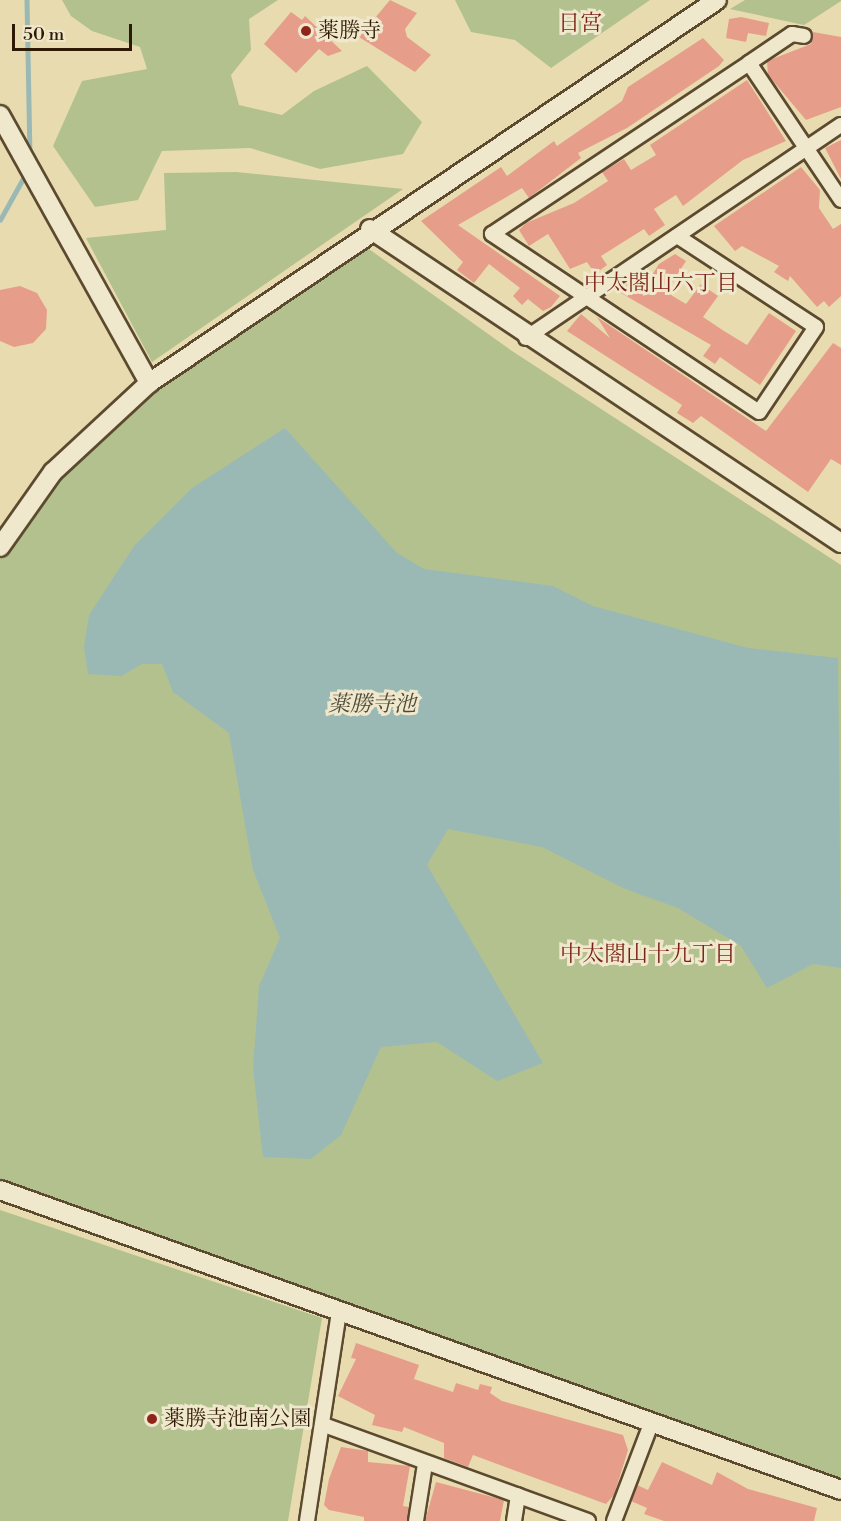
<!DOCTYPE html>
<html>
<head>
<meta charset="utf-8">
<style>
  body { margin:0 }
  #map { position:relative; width:841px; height:1521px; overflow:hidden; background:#e8dbb0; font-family:"Libre Bodoni","Noto Serif JP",serif }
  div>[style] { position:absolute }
  .green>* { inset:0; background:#b2c18e }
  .water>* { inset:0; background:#9ab9b5 }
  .stream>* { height:4.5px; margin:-2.25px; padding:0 2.25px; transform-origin:2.25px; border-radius:2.25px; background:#9ab9b5 }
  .building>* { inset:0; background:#e69e8a }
  .roads { filter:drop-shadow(2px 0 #5c4a2f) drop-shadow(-2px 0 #5c4a2f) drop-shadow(0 2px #5c4a2f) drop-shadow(0 -2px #5c4a2f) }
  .street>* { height:14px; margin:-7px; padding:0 7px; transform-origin:7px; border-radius:7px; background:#f0e8cc }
  .secondary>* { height:18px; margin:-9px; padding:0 9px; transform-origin:9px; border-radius:9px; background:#f0e8cc }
  .dots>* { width:16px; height:16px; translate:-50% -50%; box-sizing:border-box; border:3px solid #f0e8cc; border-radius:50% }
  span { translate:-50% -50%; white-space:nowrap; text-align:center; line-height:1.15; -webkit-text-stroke:6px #f0e8cc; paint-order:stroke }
  .poi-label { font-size:21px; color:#2e1a04 }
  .left { translate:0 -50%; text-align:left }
  .neighbourhood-label { font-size:22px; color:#7a1f14 }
  .water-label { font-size:22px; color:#4e4a39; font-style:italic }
  .scale { position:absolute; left:12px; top:24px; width:120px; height:27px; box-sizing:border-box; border:3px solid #2e1a04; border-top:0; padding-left:8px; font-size:18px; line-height:21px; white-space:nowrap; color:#2e1a04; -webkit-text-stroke:4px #f0e8cc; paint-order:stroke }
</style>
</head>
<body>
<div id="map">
  <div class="green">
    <div style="clip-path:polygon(62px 0,278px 0,249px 19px,251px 50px,231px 75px,239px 105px,282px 115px,314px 91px,367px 66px,422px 122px,403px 154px,320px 169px,250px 148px,162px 151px,138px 200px,95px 207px,53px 146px,82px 81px,147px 69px,140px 47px,92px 31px,71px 16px)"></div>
    <div style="clip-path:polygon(455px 0,650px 0,551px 68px,515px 40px,471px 32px)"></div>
    <div style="clip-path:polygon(745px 0,841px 0,841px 1px,804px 25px,730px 9px)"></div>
    <div style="clip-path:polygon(236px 172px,403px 189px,152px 362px,86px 238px,166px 230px,164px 173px)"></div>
    <div style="clip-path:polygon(366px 247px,512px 351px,841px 565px,841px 1493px,0 1191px,0 557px,55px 481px,147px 394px)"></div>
    <div style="clip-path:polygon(0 1210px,322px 1318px,288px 1521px,0 1521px)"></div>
  </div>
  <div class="water">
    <div style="clip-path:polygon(285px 428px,397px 553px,424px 569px,553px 586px,593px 606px,748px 648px,838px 658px,841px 968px,813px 964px,767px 988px,741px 946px,678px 908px,623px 888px,542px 847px,448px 829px,427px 865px,543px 1063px,497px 1081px,437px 1042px,381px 1047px,341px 1135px,311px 1159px,263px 1157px,253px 1068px,259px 986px,280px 938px,253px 870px,229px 733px,173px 692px,162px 664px,142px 664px,121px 676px,88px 674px,84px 647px,89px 615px,134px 546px,192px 488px)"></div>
  </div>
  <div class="stream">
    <div style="left:27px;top:0;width:156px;rotate:88.9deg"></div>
    <div style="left:0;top:220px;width:54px;rotate:-61deg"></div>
  </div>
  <div class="building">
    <div style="clip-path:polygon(390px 0,417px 13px,405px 29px,407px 37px,431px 55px,415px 72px,359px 37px)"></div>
    <div style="clip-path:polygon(291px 12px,302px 20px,305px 16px,342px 51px,328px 56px,319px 49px,296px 73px,264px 44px)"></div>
    <div style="clip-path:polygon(741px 17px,769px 23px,766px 36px,748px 33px,746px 42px,726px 38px,729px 19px)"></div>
    <div style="clip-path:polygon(813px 32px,841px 37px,841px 107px,806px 120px,768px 75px,767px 61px,811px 44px)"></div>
    <div style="clip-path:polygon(703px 38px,724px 60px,719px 66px,627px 128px,578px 153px,581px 158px,529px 198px,522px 188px,458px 225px,560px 296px,551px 307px,543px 311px,528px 299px,522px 305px,513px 296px,520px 288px,489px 264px,474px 283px,457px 270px,463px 262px,421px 221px,501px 167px,507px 176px,554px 141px,557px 146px,622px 101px,628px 87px)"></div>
    <div style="clip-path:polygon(747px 80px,786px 141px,743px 160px,683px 206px,676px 195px,654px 209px,665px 225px,649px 236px,644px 229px,601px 256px,607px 265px,595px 274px,587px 262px,570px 269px,548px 234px,529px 246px,519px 230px,526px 223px,574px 203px,608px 181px,602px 172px,624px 159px,631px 170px,656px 155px,650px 145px)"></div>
    <div style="clip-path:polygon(841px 140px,841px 179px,825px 148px)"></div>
    <div style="clip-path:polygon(801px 167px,820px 190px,819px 208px,833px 229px,841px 224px,841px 296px,829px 307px,824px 301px,817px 307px,790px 276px,788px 281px,774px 272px,779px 266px,742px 246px,735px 251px,714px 226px)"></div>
    <div style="clip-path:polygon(675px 254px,686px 261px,666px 292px,686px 304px,701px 284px,718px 296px,703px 317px,724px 331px,747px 345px,769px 313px,796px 331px,760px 385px,720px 357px,715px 364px,703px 356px,711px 345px,621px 293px,628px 283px,645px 286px,659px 264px)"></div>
    <div style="clip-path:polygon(20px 286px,37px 293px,47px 310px,46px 329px,33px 343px,14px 347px,0 341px,0 290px)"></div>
    <div style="clip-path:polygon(581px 314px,610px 338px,597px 317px,766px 431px,833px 343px,841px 348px,841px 465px,831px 459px,808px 492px,701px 416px,693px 423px,677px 413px,682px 405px,567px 331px)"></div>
    <div style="clip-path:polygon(356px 1343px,419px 1365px,414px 1379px,453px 1392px,456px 1383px,478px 1390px,480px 1384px,492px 1387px,490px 1393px,502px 1401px,623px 1435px,628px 1450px,614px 1495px,606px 1504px,473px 1455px,468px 1467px,444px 1458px,444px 1443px,404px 1427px,402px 1432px,372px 1425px,375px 1415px,338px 1396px,356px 1359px,351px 1358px)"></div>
    <div style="clip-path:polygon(341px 1447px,368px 1451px,368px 1462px,410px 1466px,403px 1506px,409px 1507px,407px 1521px,364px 1521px,364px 1517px,329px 1510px,324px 1505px,329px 1479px)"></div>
    <div style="clip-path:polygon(662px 1462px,712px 1485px,717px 1472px,748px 1489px,817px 1508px,814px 1521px,664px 1521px,644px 1514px,647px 1508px,631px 1501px,637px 1485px,648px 1490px)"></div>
    <div style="clip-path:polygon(436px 1482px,504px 1500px,500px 1521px,425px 1521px)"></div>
  </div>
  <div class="roads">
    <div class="street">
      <div style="left:749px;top:63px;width:52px;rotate:-34deg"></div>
      <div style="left:792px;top:34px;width:12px;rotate:9deg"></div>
      <div style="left:677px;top:236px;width:166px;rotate:33.2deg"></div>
      <div style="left:816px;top:327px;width:102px;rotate:123.8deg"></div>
      <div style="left:759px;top:412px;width:321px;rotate:-146.3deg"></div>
      <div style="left:492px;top:234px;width:309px;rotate:-33.6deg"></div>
      <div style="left:749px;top:63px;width:165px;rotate:56.1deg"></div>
      <div style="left:526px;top:338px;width:380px;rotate:-34.1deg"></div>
      <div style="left:324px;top:1425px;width:281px;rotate:20deg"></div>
      <div style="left:307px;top:1521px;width:210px;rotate:-81.3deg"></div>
      <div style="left:416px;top:1521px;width:58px;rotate:-81deg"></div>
      <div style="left:514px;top:1521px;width:26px;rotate:-81deg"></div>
      <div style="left:614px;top:1521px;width:104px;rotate:-69.1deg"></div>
    </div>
    <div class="secondary">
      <div style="left:0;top:115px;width:307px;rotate:60.9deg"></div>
      <div style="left:370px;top:229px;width:566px;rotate:33.69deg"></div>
      <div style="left:0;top:547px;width:92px;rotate:-54.8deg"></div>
      <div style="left:53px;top:472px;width:131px;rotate:-42.8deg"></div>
      <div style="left:149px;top:383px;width:685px;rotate:-33.99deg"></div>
      <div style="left:0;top:1190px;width:893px;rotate:19.63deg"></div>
    </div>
  </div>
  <div class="dots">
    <div style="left:306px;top:31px;background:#8f2418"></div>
    <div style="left:152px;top:1419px;background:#8f2418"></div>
  </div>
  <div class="poi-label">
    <span class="left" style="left:318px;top:31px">薬勝寺</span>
    <span class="left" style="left:164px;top:1419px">薬勝寺池南公園</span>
  </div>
  <div class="neighbourhood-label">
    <span style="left:580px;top:24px">日宮</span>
    <span style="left:661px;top:284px">中太閤山六丁目</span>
    <span style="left:648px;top:955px">中太閤山十九丁目</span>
  </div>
  <div class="water-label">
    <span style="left:372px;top:705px">薬勝寺池</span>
  </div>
  <div class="scale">50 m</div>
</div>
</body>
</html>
